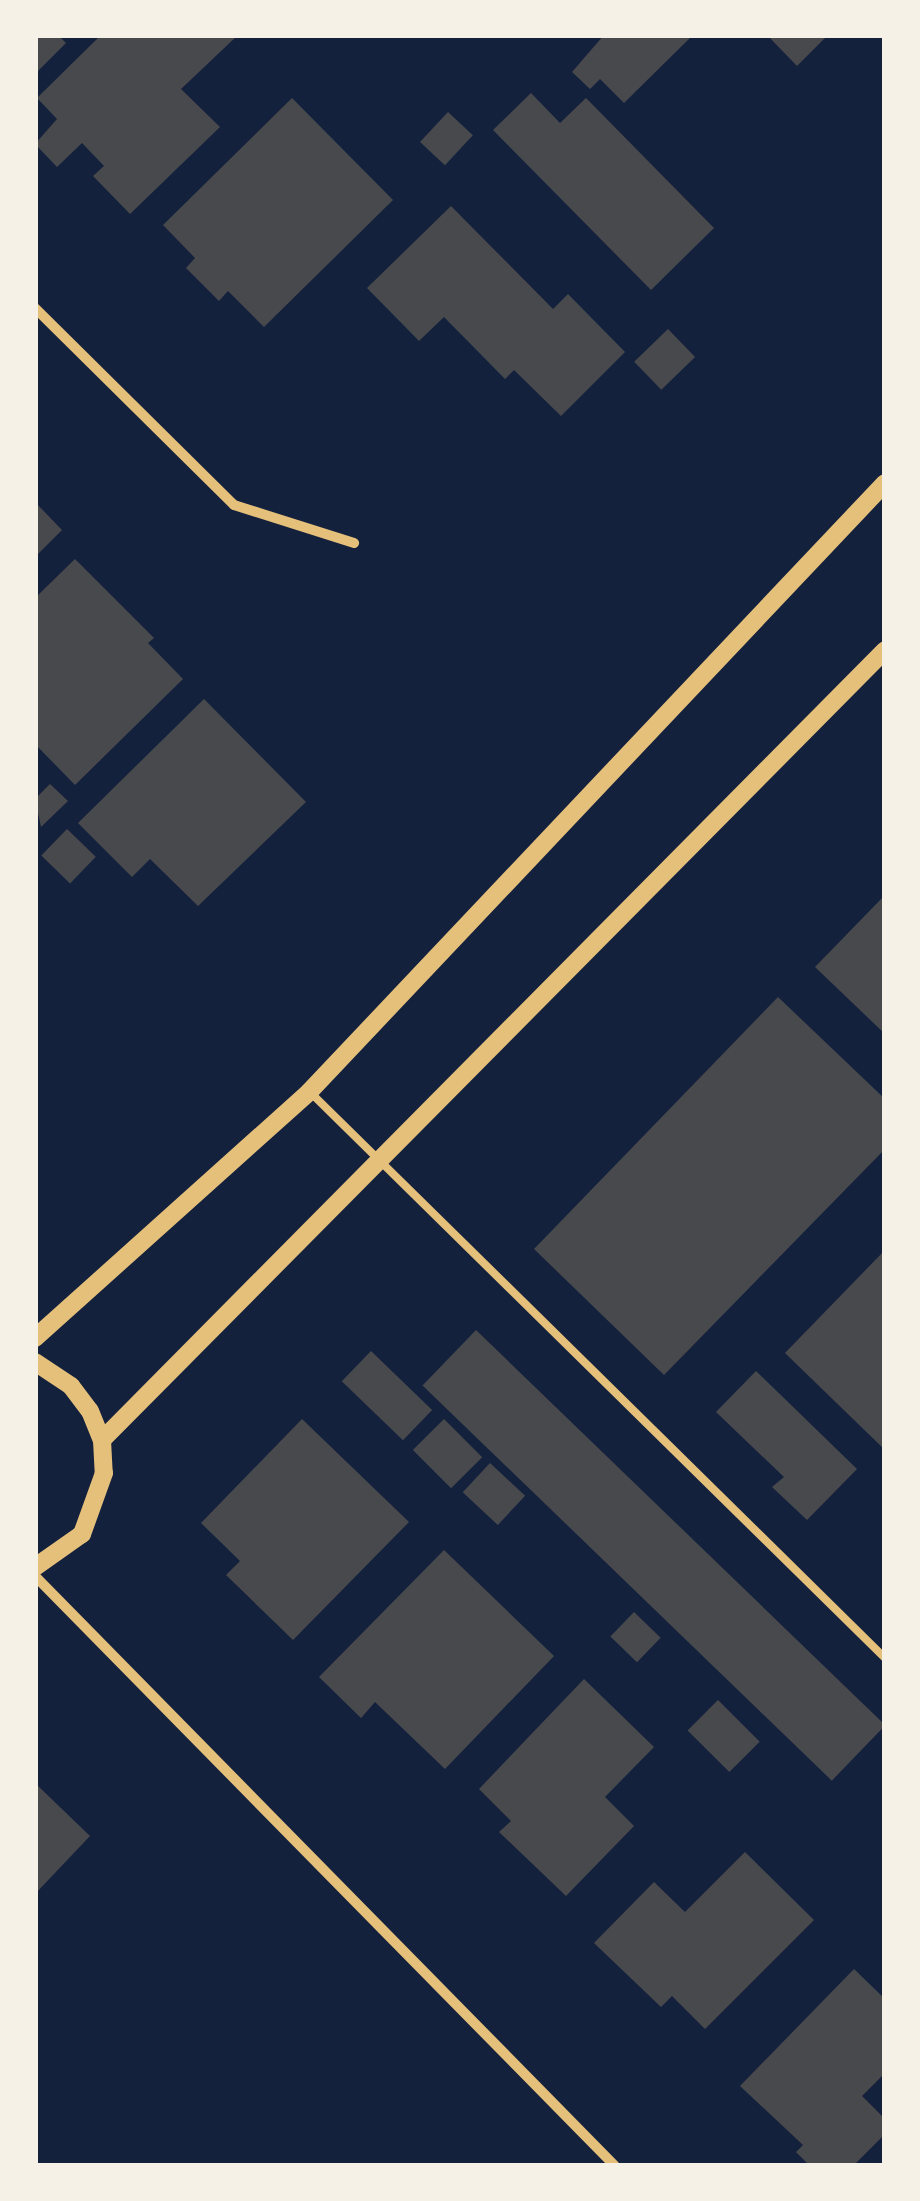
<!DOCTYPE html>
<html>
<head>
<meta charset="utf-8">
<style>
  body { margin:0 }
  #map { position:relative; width:920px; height:2201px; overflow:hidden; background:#14213d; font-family:Lora,serif }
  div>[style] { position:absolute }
  .building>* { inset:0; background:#48494c; transform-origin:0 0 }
  .service>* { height:8px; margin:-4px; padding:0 4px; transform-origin:4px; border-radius:4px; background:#e5c07b }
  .minor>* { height:10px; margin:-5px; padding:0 5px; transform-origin:5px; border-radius:5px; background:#e5c07b }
  .tertiary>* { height:18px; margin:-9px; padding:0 9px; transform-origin:9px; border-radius:9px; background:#e5c07b }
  span { translate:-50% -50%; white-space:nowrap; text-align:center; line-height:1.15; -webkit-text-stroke:10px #f6f1e7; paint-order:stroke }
  .frame { position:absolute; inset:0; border:38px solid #f6f1e7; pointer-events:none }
</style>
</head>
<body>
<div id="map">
  <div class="building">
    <div style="clip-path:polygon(35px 35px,58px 35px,66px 43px,35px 74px)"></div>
    <div style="clip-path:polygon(101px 35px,238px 35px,181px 89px,220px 127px,130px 214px,93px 176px,104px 166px,82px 143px,57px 167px,35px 144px,57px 119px,37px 98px)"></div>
    <div style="clip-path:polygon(604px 35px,693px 35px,624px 103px,600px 79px,590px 89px,572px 72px)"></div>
    <div style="clip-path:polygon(767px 35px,828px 35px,797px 66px)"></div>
    <div style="clip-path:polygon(531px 93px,560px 123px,586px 98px,714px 228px,651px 290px,493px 130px)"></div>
    <div style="clip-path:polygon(292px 98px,393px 200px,264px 327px,228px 291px,219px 301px,186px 268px,195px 258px,163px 225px)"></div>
    <div style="left:448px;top:112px;width:34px;height:41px;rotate:43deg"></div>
    <div style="clip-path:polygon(451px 206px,553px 309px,568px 294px,625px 352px,561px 416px,514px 370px,505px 379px,444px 317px,419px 341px,367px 288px)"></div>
    <div style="left:668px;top:329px;width:39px;height:47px;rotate:46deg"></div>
    <div style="clip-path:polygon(35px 502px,62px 530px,35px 557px)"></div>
    <div style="clip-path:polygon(75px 559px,154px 638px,148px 643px,183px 679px,75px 785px,35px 744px,35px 598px)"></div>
    <div style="clip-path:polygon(204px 699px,306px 802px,198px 906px,150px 859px,132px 877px,78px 823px)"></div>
    <div style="clip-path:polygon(50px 784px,68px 801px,41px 827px,35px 799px)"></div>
    <div style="left:67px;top:829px;width:40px;height:37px;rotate:44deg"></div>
    <div style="clip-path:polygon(885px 895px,885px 1034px,815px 967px)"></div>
    <div style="clip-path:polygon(778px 997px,885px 1099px,885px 1149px,664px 1375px,534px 1249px)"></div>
    <div style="clip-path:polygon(885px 1250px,885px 1450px,785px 1353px)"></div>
    <div style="left:476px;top:1330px;width:569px;height:77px;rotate:44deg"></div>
    <div style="left:371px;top:1351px;width:85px;height:42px;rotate:44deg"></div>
    <div style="clip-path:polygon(756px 1371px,857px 1469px,807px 1520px,772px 1487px,784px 1477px,716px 1412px)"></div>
    <div style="clip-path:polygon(302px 1419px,409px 1522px,293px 1640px,226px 1575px,240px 1561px,201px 1523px)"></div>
    <div style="left:444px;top:1419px;width:54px;height:44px;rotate:45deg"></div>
    <div style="left:490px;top:1463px;width:48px;height:40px;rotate:43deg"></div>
    <div style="clip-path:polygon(444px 1550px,554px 1656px,445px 1769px,375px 1702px,361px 1718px,319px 1677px)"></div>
    <div style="left:634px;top:1612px;width:37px;height:34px;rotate:44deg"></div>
    <div style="clip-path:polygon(584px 1679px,654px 1747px,605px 1797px,634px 1826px,566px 1896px,499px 1832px,511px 1821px,479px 1789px)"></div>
    <div style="left:718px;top:1700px;width:59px;height:43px;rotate:45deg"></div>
    <div style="clip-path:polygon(35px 1783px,90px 1836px,35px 1894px)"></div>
    <div style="clip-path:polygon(745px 1852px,814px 1920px,705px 2029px,672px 1996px,661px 2007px,594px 1943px,654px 1882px,685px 1912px)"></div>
    <div style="clip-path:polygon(854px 1969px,885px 1999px,885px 2073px,862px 2096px,885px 2119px,885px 2134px,853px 2166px,810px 2166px,796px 2152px,803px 2145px,740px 2086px)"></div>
  </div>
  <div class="service">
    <div style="left:311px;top:1093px;width:805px;rotate:44.55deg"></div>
  </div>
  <div class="minor">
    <div style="left:35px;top:308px;width:280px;rotate:44.7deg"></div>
    <div style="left:234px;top:505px;width:126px;rotate:17.6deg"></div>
    <div style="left:35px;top:1576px;width:827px;rotate:45.49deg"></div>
  </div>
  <div class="tertiary">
    <div style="left:35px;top:1338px;width:368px;rotate:-41.9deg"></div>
    <div style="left:309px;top:1092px;width:838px;rotate:-46.6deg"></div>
    <div style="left:35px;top:1362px;width:43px;rotate:33.7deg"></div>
    <div style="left:71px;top:1386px;width:31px;rotate:53deg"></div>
    <div style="left:90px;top:1411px;width:31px;rotate:68deg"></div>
    <div style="left:102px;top:1440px;width:33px;rotate:87deg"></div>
    <div style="left:104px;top:1473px;width:65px;rotate:109.8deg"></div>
    <div style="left:82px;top:1534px;width:57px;rotate:144.9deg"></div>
    <div style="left:102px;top:1440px;width:1112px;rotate:-45.25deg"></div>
  </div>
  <div class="frame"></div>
</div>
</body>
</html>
